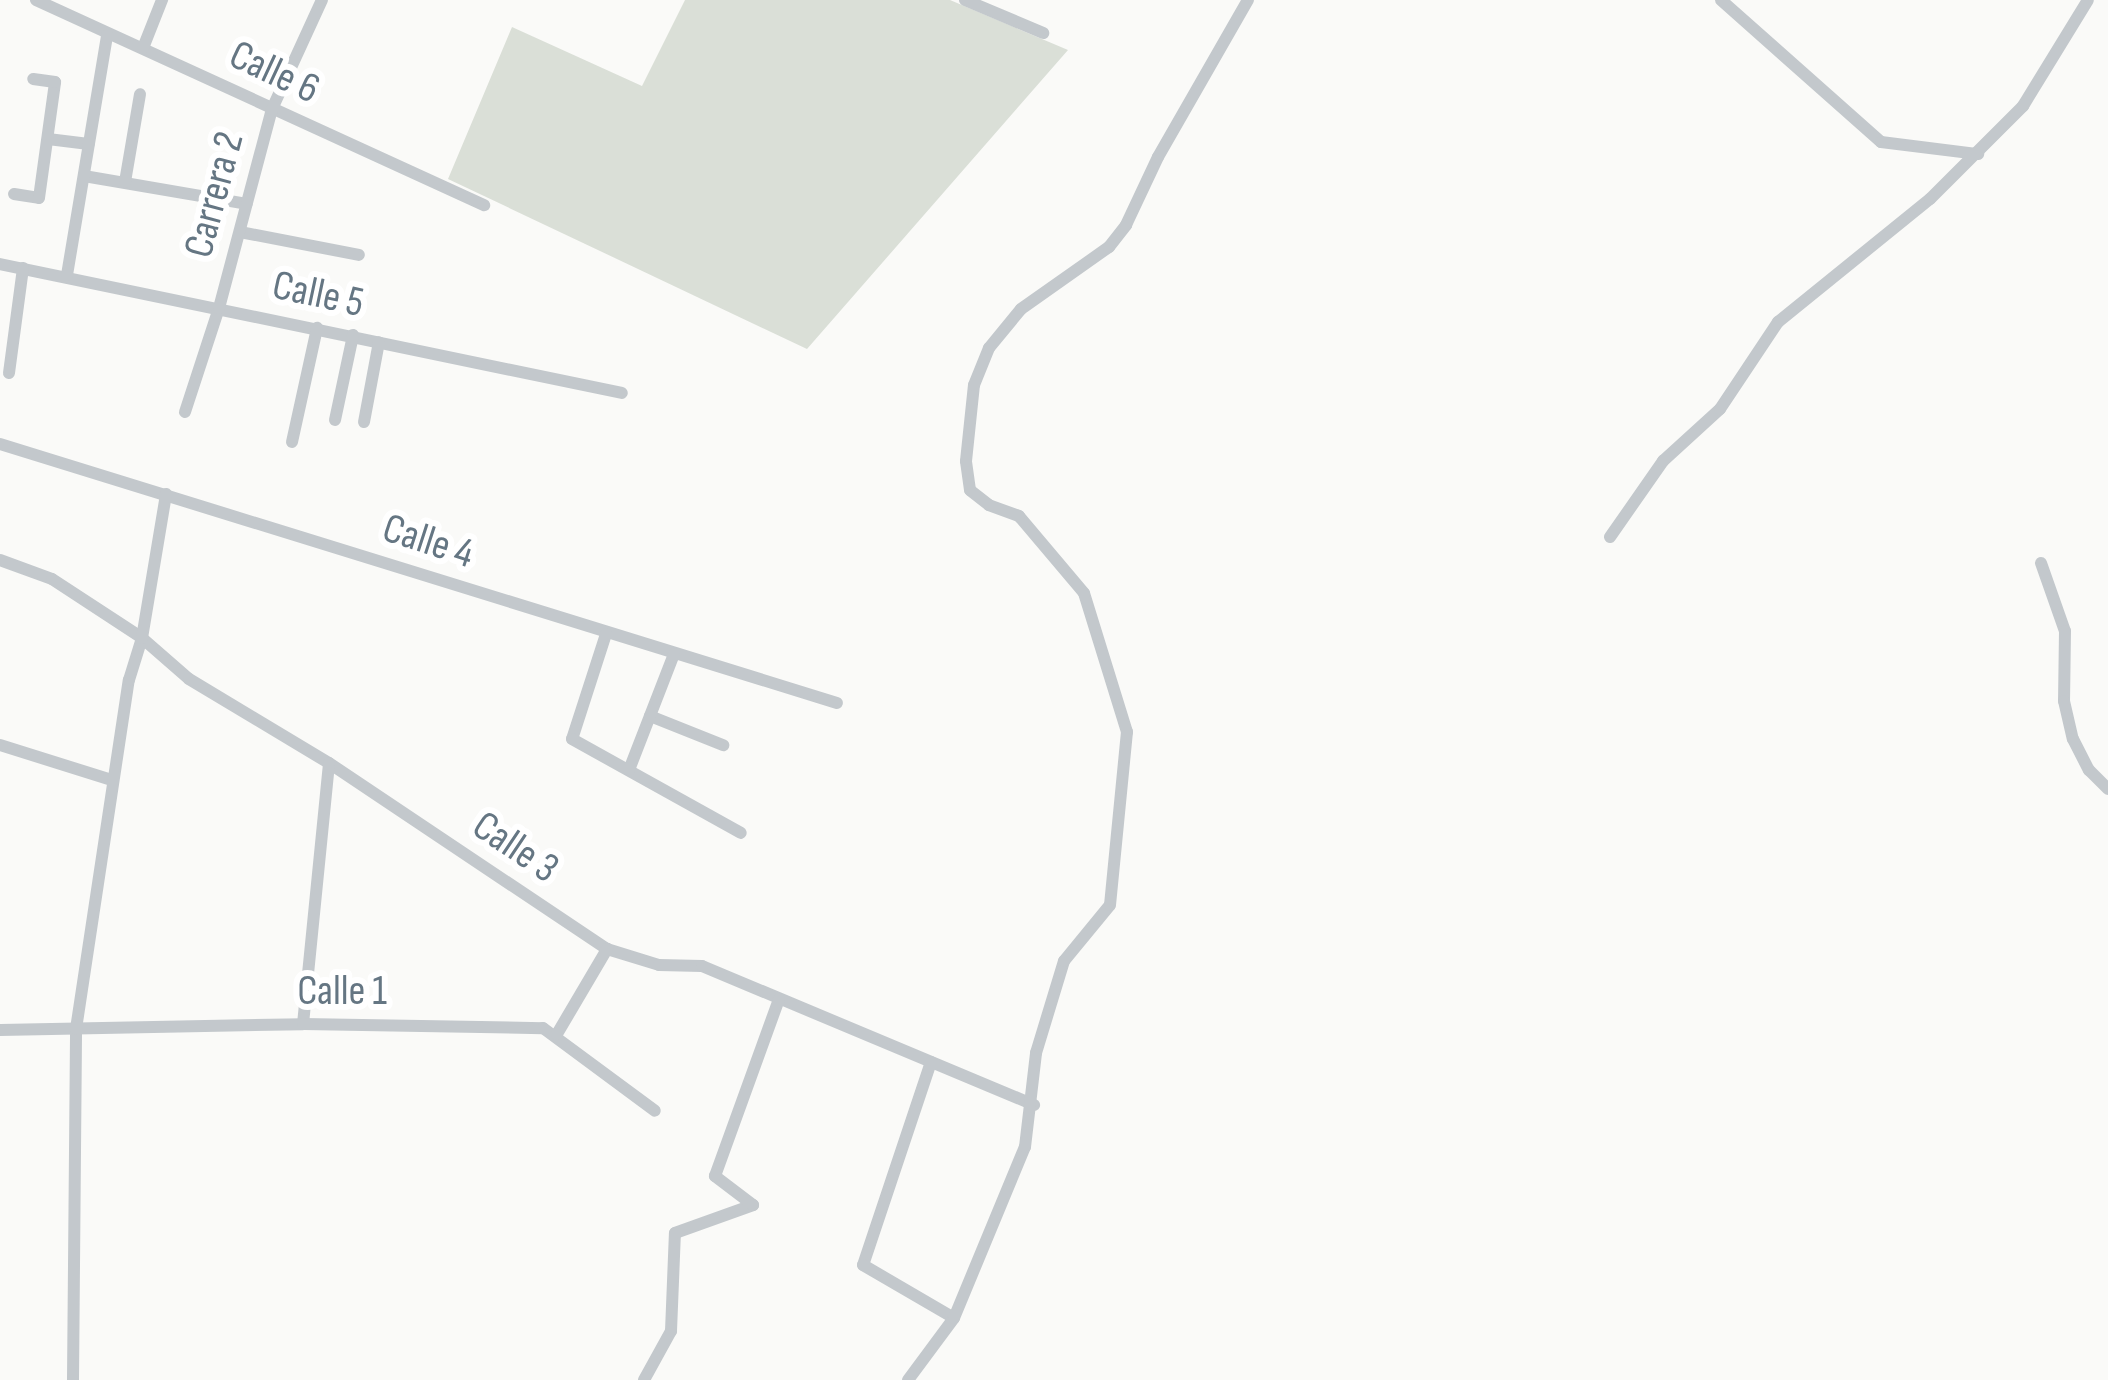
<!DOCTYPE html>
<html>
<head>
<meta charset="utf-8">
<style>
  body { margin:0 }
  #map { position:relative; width:2108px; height:1380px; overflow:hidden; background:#fafaf8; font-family:"Sofia Sans Condensed",sans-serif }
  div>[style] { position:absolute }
  .green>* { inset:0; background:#dadfd7 }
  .minor>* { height:12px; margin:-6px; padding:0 6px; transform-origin:6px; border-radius:6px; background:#c3c8cc }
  span { translate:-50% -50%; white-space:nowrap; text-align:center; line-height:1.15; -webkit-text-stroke:12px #fff; paint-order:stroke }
  .street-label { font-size:42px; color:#657683 }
</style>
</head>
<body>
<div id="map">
  <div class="green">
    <div style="clip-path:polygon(685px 0,950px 0,1068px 50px,807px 349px,448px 179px,512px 27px,642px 86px)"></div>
  </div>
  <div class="minor">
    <div style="left:36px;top:0;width:493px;rotate:24.6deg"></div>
    <div style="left:965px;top:0;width:85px;rotate:22.9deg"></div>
    <div style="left:1721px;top:0;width:214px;rotate:41.6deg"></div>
    <div style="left:1881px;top:142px;width:98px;rotate:7.1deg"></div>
    <div style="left:143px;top:48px;width:52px;rotate:-68.4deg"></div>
    <div style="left:48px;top:139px;width:41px;rotate:7deg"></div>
    <div style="left:84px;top:176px;width:165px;rotate:9.7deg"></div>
    <div style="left:125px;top:182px;width:89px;rotate:-80.3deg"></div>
    <div style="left:14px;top:194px;width:25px;rotate:9deg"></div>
    <div style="left:39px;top:198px;width:117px;rotate:-82.1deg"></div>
    <div style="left:55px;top:82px;width:22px;rotate:-172deg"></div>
    <div style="left:240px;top:232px;width:121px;rotate:10.9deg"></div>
    <div style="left:0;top:264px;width:635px;rotate:11.72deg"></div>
    <div style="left:67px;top:275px;width:243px;rotate:-80.5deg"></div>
    <div style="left:9px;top:373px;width:106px;rotate:-82.4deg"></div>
    <div style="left:185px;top:412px;width:109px;rotate:-71.9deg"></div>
    <div style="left:219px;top:308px;width:206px;rotate:-75.1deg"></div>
    <div style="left:272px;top:109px;width:120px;rotate:-65.4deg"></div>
    <div style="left:335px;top:420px;width:87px;rotate:-78deg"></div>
    <div style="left:364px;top:422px;width:81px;rotate:-79.4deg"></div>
    <div style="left:292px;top:442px;width:117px;rotate:-77.6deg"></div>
    <div style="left:0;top:444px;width:876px;rotate:17.19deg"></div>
    <div style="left:1610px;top:537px;width:93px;rotate:-55.1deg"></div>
    <div style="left:1663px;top:461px;width:77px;rotate:-42.4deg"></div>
    <div style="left:1720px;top:409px;width:105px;rotate:-56.3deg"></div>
    <div style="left:1778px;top:322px;width:196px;rotate:-39deg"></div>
    <div style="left:1930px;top:199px;width:132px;rotate:-45deg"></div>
    <div style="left:2023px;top:106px;width:124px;rotate:-58.5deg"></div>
    <div style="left:0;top:560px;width:55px;rotate:20.1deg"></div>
    <div style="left:52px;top:579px;width:108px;rotate:33.2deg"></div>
    <div style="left:142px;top:638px;width:62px;rotate:41.1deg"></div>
    <div style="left:189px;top:679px;width:163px;rotate:31deg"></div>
    <div style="left:329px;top:763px;width:334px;rotate:33.8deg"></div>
    <div style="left:607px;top:949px;width:54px;rotate:17.1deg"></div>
    <div style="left:659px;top:965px;width:43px;rotate:1.3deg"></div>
    <div style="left:702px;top:966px;width:360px;rotate:22.7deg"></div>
    <div style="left:2041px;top:563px;width:72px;rotate:70.6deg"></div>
    <div style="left:2065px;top:631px;width:70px;rotate:90.8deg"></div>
    <div style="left:2064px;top:701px;width:39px;rotate:77deg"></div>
    <div style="left:2073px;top:739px;width:35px;rotate:63deg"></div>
    <div style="left:2089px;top:770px;width:27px;rotate:45deg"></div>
    <div style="left:606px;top:634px;width:110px;rotate:107.9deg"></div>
    <div style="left:572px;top:739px;width:193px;rotate:29.1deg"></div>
    <div style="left:650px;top:716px;width:79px;rotate:21.7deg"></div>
    <div style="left:0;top:745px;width:117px;rotate:17.4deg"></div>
    <div style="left:629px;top:770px;width:124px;rotate:-68.8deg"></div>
    <div style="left:303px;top:1024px;width:262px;rotate:-84.3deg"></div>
    <div style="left:0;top:1030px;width:303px;rotate:-1.1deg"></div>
    <div style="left:303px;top:1024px;width:240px;rotate:1deg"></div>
    <div style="left:543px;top:1028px;width:139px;rotate:36.5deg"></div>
    <div style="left:557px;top:1034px;width:99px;rotate:-59.5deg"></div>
    <div style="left:931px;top:1062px;width:214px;rotate:108.5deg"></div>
    <div style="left:863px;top:1265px;width:105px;rotate:30.2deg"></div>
    <div style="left:73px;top:1380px;width:351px;rotate:-89.5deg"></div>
    <div style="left:76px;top:1029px;width:353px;rotate:-81.4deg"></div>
    <div style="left:129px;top:680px;width:44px;rotate:-72.8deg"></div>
    <div style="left:142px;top:638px;width:146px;rotate:-80.5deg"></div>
    <div style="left:644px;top:1380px;width:56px;rotate:-61.1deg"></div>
    <div style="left:671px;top:1331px;width:98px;rotate:-87.7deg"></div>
    <div style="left:675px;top:1233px;width:83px;rotate:-19.7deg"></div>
    <div style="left:753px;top:1205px;width:48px;rotate:-142.7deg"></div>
    <div style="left:715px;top:1176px;width:188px;rotate:-70.1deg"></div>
    <div style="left:908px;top:1380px;width:77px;rotate:-53.4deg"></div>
    <div style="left:954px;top:1318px;width:185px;rotate:-67.5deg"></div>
    <div style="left:1025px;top:1147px;width:95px;rotate:-83.3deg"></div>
    <div style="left:1036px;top:1053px;width:96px;rotate:-73.1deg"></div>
    <div style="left:1064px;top:961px;width:72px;rotate:-50.6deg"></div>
    <div style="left:1110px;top:905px;width:174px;rotate:-84.4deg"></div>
    <div style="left:1127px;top:732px;width:145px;rotate:-107.2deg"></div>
    <div style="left:1084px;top:593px;width:101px;rotate:-130.2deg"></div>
    <div style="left:1019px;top:516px;width:32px;rotate:-160deg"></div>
    <div style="left:989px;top:505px;width:24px;rotate:-142deg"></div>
    <div style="left:970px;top:490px;width:29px;rotate:-98deg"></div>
    <div style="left:966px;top:461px;width:76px;rotate:-84deg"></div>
    <div style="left:974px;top:385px;width:40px;rotate:-68deg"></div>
    <div style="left:989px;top:348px;width:50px;rotate:-50.6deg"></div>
    <div style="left:1021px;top:309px;width:108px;rotate:-35.2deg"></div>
    <div style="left:1109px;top:247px;width:28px;rotate:-52deg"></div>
    <div style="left:1126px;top:225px;width:75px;rotate:-64.8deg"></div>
    <div style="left:1158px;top:157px;width:181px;rotate:-60.2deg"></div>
  </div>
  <div class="street-label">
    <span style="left:274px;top:73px;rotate:25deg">Calle 6</span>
    <span style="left:215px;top:195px;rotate:-75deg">Carrera 2</span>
    <span style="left:318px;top:295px;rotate:12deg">Calle 5</span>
    <span style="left:428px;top:542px;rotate:18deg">Calle 4</span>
    <span style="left:515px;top:848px;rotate:34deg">Calle 3</span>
    <span style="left:342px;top:992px">Calle 1</span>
  </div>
</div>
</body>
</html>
